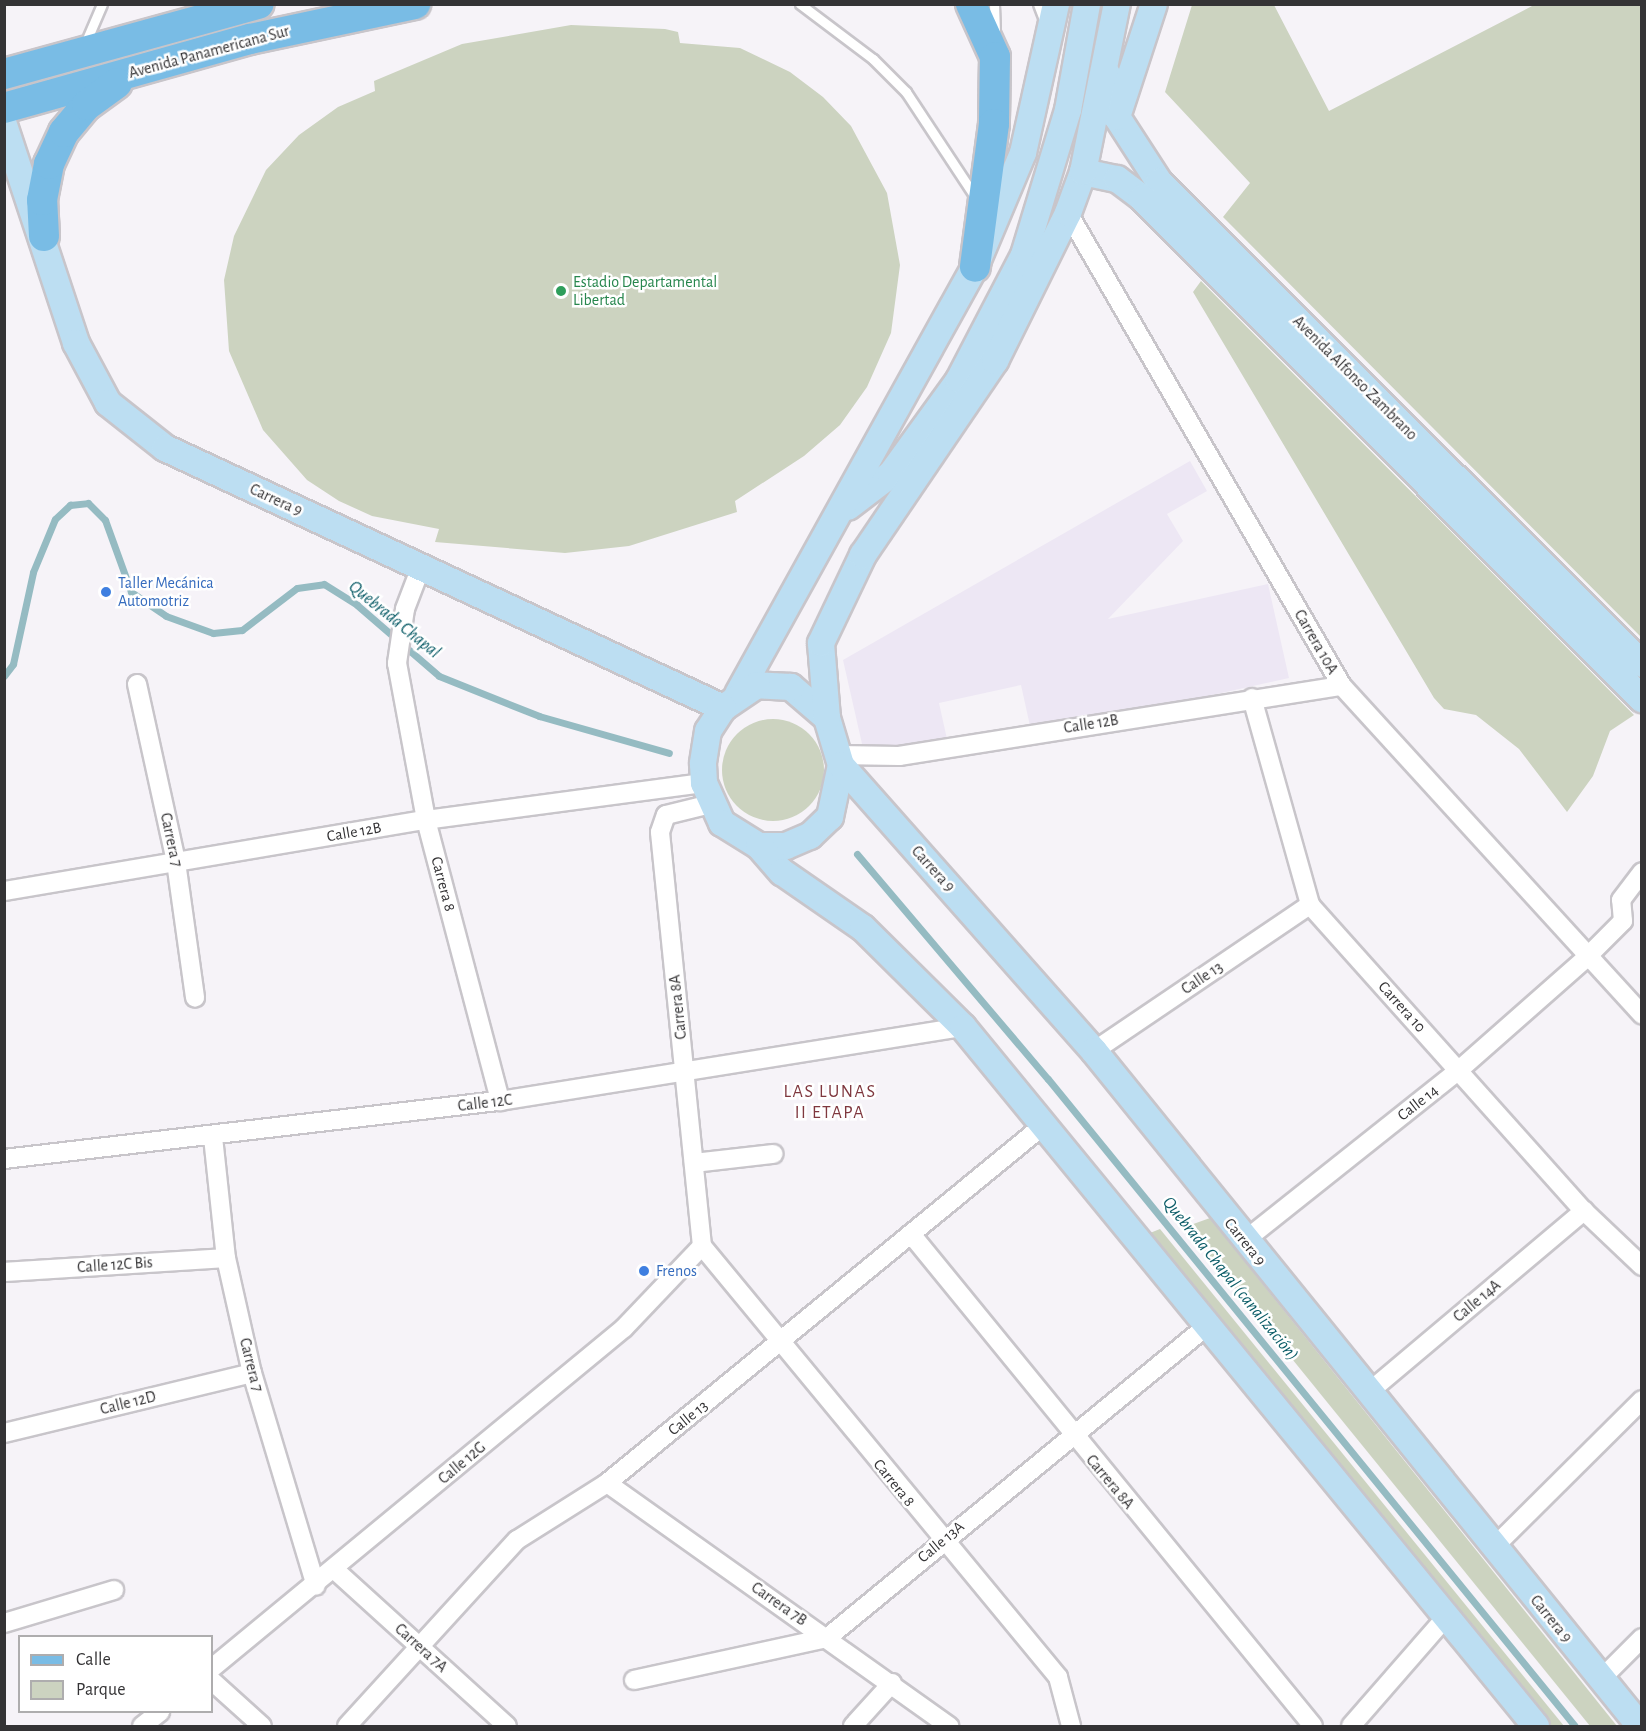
<!DOCTYPE html>
<html>
<head>
<meta charset="utf-8">
<style>
  body { margin:0 }
  #map { position:relative; width:1646px; height:1731px; overflow:hidden; background:#f6f3f8; font-family:"Alegreya Sans",sans-serif }
  div>[style] { position:absolute }
  .built>* { inset:0; background:#ede7f4 }
  .green>* { inset:0; background:#ccd3c0 }
  .round { border-radius:50% }
  .stream>* { height:7px; margin:-3.5px; padding:0 3.5px; transform-origin:3.5px; border-radius:3.5px; background:#95bbc2 }
  .roads { filter:drop-shadow(2px 0 #c8c5ca) drop-shadow(-2px 0 #c8c5ca) drop-shadow(0 2px #c8c5ca) drop-shadow(0 -2px #c8c5ca) }
  .lane>* { height:9px; margin:-4.5px; padding:0 4.5px; transform-origin:4.5px; border-radius:4.5px; background:#fff }
  .street>* { height:18px; margin:-9px; padding:0 9px; transform-origin:9px; border-radius:9px; background:#fff }
  .secondary>* { height:26px; margin:-13px; padding:0 13px; transform-origin:13px; border-radius:13px; background:#bcdef2 }
  .primary>* { height:30px; margin:-15px; padding:0 15px; transform-origin:15px; border-radius:15px; background:#79bce5 }
  .dots>* { width:16px; height:16px; translate:-50% -50%; box-sizing:border-box; border:3px solid #fff; border-radius:50% }
  span { translate:-50% -50%; white-space:nowrap; text-align:center; line-height:1.15; -webkit-text-stroke:5px #fff; paint-order:stroke }
  .street-label { font-size:16px; color:#343335 }
  .leisure-label { font-size:16px; color:#27864d }
  .left { translate:0 -50%; text-align:left }
  .shop-label { font-size:16px; color:#366cbe }
  .water-label { font-size:18px; color:#0c5d68; font-style:italic }
  .neighbourhood-label { font-size:18px; color:#7f373e; letter-spacing:1.5px }
  .frame { position:absolute; inset:0; border:6px solid #343335; pointer-events:none }
  .legend { position:absolute; left:18px; top:1635px; width:195px; height:78px; box-sizing:border-box; background:#fff; border:2px solid #aeadae; margin:0; padding:8px 10px; list-style:none; font-size:18px; color:#343335 }
  .legend li { display:flex; align-items:center; gap:12px; height:30px }
  .legend b { width:30px; border:2px solid #aeadae }
</style>
</head>
<body>
<div id="map">
  <div class="built">
    <div style="clip-path:polygon(1190px 461px,1207px 491px,1167px 514px,1183px 541px,1108px 619px,1268px 584px,1289px 678px,1032px 735px,1021px 685px,939px 703px,947px 739px,865px 757px,843px 660px)"></div>
  </div>
  <div class="green">
    <div style="clip-path:polygon(1192px 5px,1274px 5px,1329px 111px,1534px 5px,1641px 5px,1641px 637px,1223px 217px,1250px 183px,1165px 92px)"></div>
    <div style="clip-path:polygon(571px 25px,665px 29px,678px 32px,680px 43px,740px 48px,790px 72px,823px 97px,851px 126px,887px 193px,900px 265px,891px 333px,867px 387px,840px 425px,804px 456px,735px 501px,737px 512px,629px 546px,565px 553px,435px 542px,439px 529px,372px 516px,339px 501px,307px 480px,263px 430px,229px 351px,224px 280px,234px 236px,266px 170px,299px 135px,338px 107px,375px 91px,374px 81px,462px 44px)"></div>
    <div style="clip-path:polygon(1201px 281px,1634px 715px,1610px 731px,1593px 776px,1567px 812px,1519px 749px,1476px 715px,1444px 709px,1434px 698px,1193px 292px)"></div>
    <div class="round" style="left:722px;top:719px;width:102px;height:102px"></div>
    <div style="clip-path:polygon(1210px 1218px,1617px 1726px,1590px 1726px,1185px 1227px)"></div>
    <div style="clip-path:polygon(1160px 1229px,1564px 1726px,1547px 1726px,1145px 1235px)"></div>
  </div>
  <div class="stream">
    <div style="left:4px;top:676px;width:15px;rotate:-53deg"></div>
    <div style="left:13px;top:664px;width:94px;rotate:-77.7deg"></div>
    <div style="left:33px;top:572px;width:57px;rotate:-67.5deg"></div>
    <div style="left:55px;top:519px;width:21px;rotate:-43deg"></div>
    <div style="left:70px;top:505px;width:18px;rotate:-6deg"></div>
    <div style="left:88px;top:503px;width:24px;rotate:45deg"></div>
    <div style="left:105px;top:520px;width:77px;rotate:70.1deg"></div>
    <div style="left:131px;top:592px;width:42px;rotate:34.4deg"></div>
    <div style="left:166px;top:616px;width:50px;rotate:19.9deg"></div>
    <div style="left:213px;top:633px;width:29px;rotate:-6deg"></div>
    <div style="left:242px;top:630px;width:69px;rotate:-37.4deg"></div>
    <div style="left:297px;top:588px;width:27px;rotate:-8deg"></div>
    <div style="left:324px;top:584px;width:39px;rotate:32deg"></div>
    <div style="left:357px;top:605px;width:108px;rotate:40.9deg"></div>
    <div style="left:439px;top:676px;width:108px;rotate:21.8deg"></div>
    <div style="left:539px;top:716px;width:135px;rotate:15.9deg"></div>
    <div style="left:857px;top:854px;width:295px;rotate:49.7deg"></div>
    <div style="left:1048px;top:1079px;width:834px;rotate:50.84deg"></div>
  </div>
  <div class="roads">
    <div class="lane">
      <div style="left:800px;top:4px;width:91px;rotate:37deg"></div>
      <div style="left:873px;top:59px;width:47px;rotate:45deg"></div>
      <div style="left:906px;top:92px;width:127px;rotate:56.6deg"></div>
      <div style="left:994px;top:4px;width:28px;rotate:88deg"></div>
      <div style="left:1038px;top:4px;width:19px;rotate:69deg"></div>
      <div style="left:84px;top:46px;width:46px;rotate:-66.8deg"></div>
    </div>
    <div class="street">
      <div style="left:1068px;top:213px;width:547px;rotate:59.92deg"></div>
      <div style="left:1342px;top:686px;width:445px;rotate:47.6deg"></div>
      <div style="left:421px;top:567px;width:45px;rotate:110.9deg"></div>
      <div style="left:405px;top:609px;width:55px;rotate:98.4deg"></div>
      <div style="left:397px;top:663px;width:160px;rotate:79.5deg"></div>
      <div style="left:426px;top:820px;width:291px;rotate:75.2deg"></div>
      <div style="left:137px;top:684px;width:182px;rotate:77.6deg"></div>
      <div style="left:176px;top:862px;width:137px;rotate:82deg"></div>
      <div style="left:1252px;top:698px;width:215px;rotate:74.3deg"></div>
      <div style="left:1310px;top:905px;width:411px;rotate:48.2deg"></div>
      <div style="left:1584px;top:1211px;width:80px;rotate:43.5deg"></div>
      <div style="left:839px;top:755px;width:60px;rotate:1deg"></div>
      <div style="left:899px;top:756px;width:448px;rotate:-9deg"></div>
      <div style="left:4px;top:891px;width:428px;rotate:-9.6deg"></div>
      <div style="left:426px;top:820px;width:280px;rotate:-7.6deg"></div>
      <div style="left:1094px;top:1051px;width:261px;rotate:-34.1deg"></div>
      <div style="left:213px;top:1137px;width:122px;rotate:83.9deg"></div>
      <div style="left:226px;top:1258px;width:118px;rotate:77.3deg"></div>
      <div style="left:252px;top:1373px;width:222px;rotate:73.3deg"></div>
      <div style="left:4px;top:1159px;width:499px;rotate:-6.7deg"></div>
      <div style="left:500px;top:1101px;width:469px;rotate:-9.1deg"></div>
      <div style="left:694px;top:1163px;width:80px;rotate:-6.5deg"></div>
      <div style="left:911px;top:1234px;width:635px;rotate:50.75deg"></div>
      <div style="left:1244px;top:1241px;width:275px;rotate:-38.5deg"></div>
      <div style="left:1459px;top:1070px;width:171px;rotate:-41.4deg"></div>
      <div style="left:1587px;top:957px;width:51px;rotate:-45deg"></div>
      <div style="left:1623px;top:921px;width:21px;rotate:-95deg"></div>
      <div style="left:1621px;top:900px;width:35px;rotate:-53deg"></div>
      <div style="left:702px;top:1246px;width:559px;rotate:50.44deg"></div>
      <div style="left:1058px;top:1677px;width:51px;rotate:75.1deg"></div>
      <div style="left:702px;top:1246px;width:416px;rotate:-95.8deg"></div>
      <div style="left:660px;top:832px;width:18px;rotate:-71deg"></div>
      <div style="left:666px;top:815px;width:46px;rotate:-13.7deg"></div>
      <div style="left:4px;top:1272px;width:222px;rotate:-3.6deg"></div>
      <div style="left:1370px;top:1391px;width:280px;rotate:-40.1deg"></div>
      <div style="left:4px;top:1433px;width:255px;rotate:-13.6deg"></div>
      <div style="left:607px;top:1483px;width:420px;rotate:35.4deg"></div>
      <div style="left:1493px;top:1548px;width:210px;rotate:-44.8deg"></div>
      <div style="left:335px;top:1570px;width:232px;rotate:42.2deg"></div>
      <div style="left:4px;top:1623px;width:115px;rotate:-16.7deg"></div>
      <div style="left:212px;top:1668px;width:534px;rotate:-39.53deg"></div>
      <div style="left:624px;top:1328px;width:113px;rotate:-46.4deg"></div>
      <div style="left:1601px;top:1679px;width:58px;rotate:-45deg"></div>
      <div style="left:634px;top:1680px;width:198px;rotate:-12.3deg"></div>
      <div style="left:827px;top:1638px;width:496px;rotate:-39.4deg"></div>
      <div style="left:212px;top:1681px;width:67px;rotate:42deg"></div>
      <div style="left:142px;top:1726px;width:23px;rotate:-38deg"></div>
      <div style="left:347px;top:1726px;width:252px;rotate:-47.6deg"></div>
      <div style="left:517px;top:1540px;width:107px;rotate:-32.3deg"></div>
      <div style="left:607px;top:1483px;width:566px;rotate:-39.34deg"></div>
      <div style="left:853px;top:1726px;width:58px;rotate:-47.8deg"></div>
      <div style="left:1351px;top:1726px;width:146px;rotate:-48.9deg"></div>
    </div>
    <div class="secondary">
      <div style="left:1107px;top:74px;width:44px;rotate:76.9deg"></div>
      <div style="left:1117px;top:117px;width:77px;rotate:57.1deg"></div>
      <div style="left:1159px;top:182px;width:682px;rotate:44.94deg"></div>
      <div style="left:1117px;top:117px;width:119px;rotate:-71.9deg"></div>
      <div style="left:4px;top:125px;width:230px;rotate:71.7deg"></div>
      <div style="left:76px;top:343px;width:68px;rotate:61.9deg"></div>
      <div style="left:108px;top:403px;width:73px;rotate:38.3deg"></div>
      <div style="left:165px;top:448px;width:616px;rotate:24.98deg"></div>
      <div style="left:1083px;top:172px;width:35px;rotate:12deg"></div>
      <div style="left:1117px;top:179px;width:31px;rotate:37deg"></div>
      <div style="left:1142px;top:198px;width:708px;rotate:45.06deg"></div>
      <div style="left:848px;top:507px;width:54px;rotate:-37.5deg"></div>
      <div style="left:891px;top:474px;width:116px;rotate:-54.1deg"></div>
      <div style="left:959px;top:380px;width:141px;rotate:-62.5deg"></div>
      <div style="left:1024px;top:255px;width:152px;rotate:-73.1deg"></div>
      <div style="left:1068px;top:110px;width:108px;rotate:-79.8deg"></div>
      <div style="left:738px;top:694px;width:488px;rotate:-61deg"></div>
      <div style="left:975px;top:267px;width:124px;rotate:-67.2deg"></div>
      <div style="left:1023px;top:153px;width:153px;rotate:-77.5deg"></div>
      <div style="left:827px;top:718px;width:48px;rotate:-139.3deg"></div>
      <div style="left:791px;top:687px;width:34px;rotate:-177deg"></div>
      <div style="left:757px;top:685px;width:41px;rotate:145.9deg"></div>
      <div style="left:723px;top:708px;width:27px;rotate:123deg"></div>
      <div style="left:708px;top:731px;width:33px;rotate:99deg"></div>
      <div style="left:703px;top:764px;width:19px;rotate:87deg"></div>
      <div style="left:704px;top:783px;width:44px;rotate:65.8deg"></div>
      <div style="left:722px;top:823px;width:44px;rotate:31.9deg"></div>
      <div style="left:759px;top:846px;width:27px"></div>
      <div style="left:786px;top:846px;width:26px;rotate:-23deg"></div>
      <div style="left:810px;top:836px;width:28px;rotate:-44deg"></div>
      <div style="left:830px;top:817px;width:53px;rotate:-78.1deg"></div>
      <div style="left:841px;top:765px;width:49px;rotate:-106.6deg"></div>
      <div style="left:827px;top:718px;width:75px;rotate:-94.6deg"></div>
      <div style="left:821px;top:643px;width:98px;rotate:-64.5deg"></div>
      <div style="left:863px;top:555px;width:235px;rotate:-55.8deg"></div>
      <div style="left:995px;top:361px;width:165px;rotate:-63.7deg"></div>
      <div style="left:1068px;top:213px;width:44px;rotate:-69.9deg"></div>
      <div style="left:1083px;top:172px;width:171px;rotate:-78.6deg"></div>
      <div style="left:841px;top:765px;width:382px;rotate:48.5deg"></div>
      <div style="left:1094px;top:1051px;width:868px;rotate:51.03deg"></div>
      <div style="left:759px;top:846px;width:35px;rotate:49deg"></div>
      <div style="left:782px;top:872px;width:98px;rotate:34.7deg"></div>
      <div style="left:863px;top:928px;width:141px;rotate:44.7deg"></div>
      <div style="left:963px;top:1027px;width:904px;rotate:50.66deg"></div>
    </div>
    <div class="primary">
      <div style="left:971px;top:4px;width:58px;rotate:65.6deg"></div>
      <div style="left:995px;top:57px;width:67px;rotate:90.9deg"></div>
      <div style="left:994px;top:124px;width:144px;rotate:97.6deg"></div>
      <div style="left:4px;top:74px;width:264px;rotate:-15.4deg"></div>
      <div style="left:4px;top:108px;width:255px;rotate:-15.7deg"></div>
      <div style="left:250px;top:39px;width:169px;rotate:-12deg"></div>
      <div style="left:44px;top:236px;width:36px;rotate:-93deg"></div>
      <div style="left:42px;top:200px;width:37px;rotate:-79deg"></div>
      <div style="left:49px;top:164px;width:35px;rotate:-65deg"></div>
      <div style="left:64px;top:132px;width:35px;rotate:-50deg"></div>
      <div style="left:87px;top:105px;width:37px;rotate:-36deg"></div>
    </div>
  </div>
  <div class="dots">
    <div style="left:561px;top:291px;background:#2e9e5b"></div>
    <div style="left:106px;top:592px;background:#3f7fe0"></div>
    <div style="left:644px;top:1271px;background:#3f7fe0"></div>
  </div>
  <div class="street-label">
    <span style="left:209px;top:52px;rotate:-15deg">Avenida Panamericana Sur</span>
    <span style="left:1355px;top:378px;rotate:45deg">Avenida Alfonso Zambrano</span>
    <span style="left:276px;top:500px;rotate:25deg">Carrera 9</span>
    <span style="left:1316px;top:642px;rotate:60deg">Carrera 10A</span>
    <span style="left:1091px;top:724px;rotate:-9deg">Calle 12B</span>
    <span style="left:354px;top:832px;rotate:-10deg">Calle 12B</span>
    <span style="left:171px;top:840px;rotate:78deg">Carrera 7</span>
    <span style="left:933px;top:869px;rotate:48deg">Carrera 9</span>
    <span style="left:443px;top:884px;rotate:75deg">Carrera 8</span>
    <span style="left:1202px;top:978px;rotate:-34deg">Calle 13</span>
    <span style="left:678px;top:1007px;rotate:-96deg">Carrera 8A</span>
    <span style="left:1402px;top:1007px;rotate:48deg">Carrera 10</span>
    <span style="left:485px;top:1103px;rotate:-7deg">Calle 12C</span>
    <span style="left:1418px;top:1103px;rotate:-38deg">Calle 14</span>
    <span style="left:1245px;top:1242px;rotate:51deg">Carrera 9</span>
    <span style="left:115px;top:1265px;rotate:-4deg">Calle 12C Bis</span>
    <span style="left:1477px;top:1301px;rotate:-40deg">Calle 14A</span>
    <span style="left:251px;top:1365px;rotate:76deg">Carrera 7</span>
    <span style="left:128px;top:1403px;rotate:-14deg">Calle 12D</span>
    <span style="left:688px;top:1418px;rotate:-39deg">Calle 13</span>
    <span style="left:462px;top:1463px;rotate:-40deg">Calle 12G</span>
    <span style="left:1110px;top:1482px;rotate:50deg">Carrera 8A</span>
    <span style="left:894px;top:1483px;rotate:51deg">Carrera 8</span>
    <span style="left:941px;top:1542px;rotate:-40deg">Calle 13A</span>
    <span style="left:779px;top:1604px;rotate:35deg">Carrera 7B</span>
    <span style="left:1551px;top:1619px;rotate:51deg">Carrera 9</span>
    <span style="left:421px;top:1648px;rotate:42deg">Carrera 7A</span>
  </div>
  <div class="leisure-label">
    <span class="left" style="left:573px;top:291px">Estadio Departamental<br>Libertad</span>
  </div>
  <div class="shop-label">
    <span class="left" style="left:118px;top:592px">Taller Mecánica<br>Automotriz</span>
    <span class="left" style="left:656px;top:1271px">Frenos</span>
  </div>
  <div class="water-label">
    <span style="left:394px;top:620px;rotate:39deg">Quebrada Chapal</span>
    <span style="left:1230px;top:1279px;rotate:51deg">Quebrada Chapal (canalización)</span>
  </div>
  <div class="neighbourhood-label">
    <span style="left:830px;top:1103px">LAS LUNAS<br>II ETAPA</span>
  </div>
  <div class="frame"></div>
  <ul class="legend">
  <li><b style="height:8px;background:#79bce5"></b>Calle</li>
  <li><b style="height:16px;background:#ccd3c0"></b>Parque</li>
  </ul>
</div>
</body>
</html>
